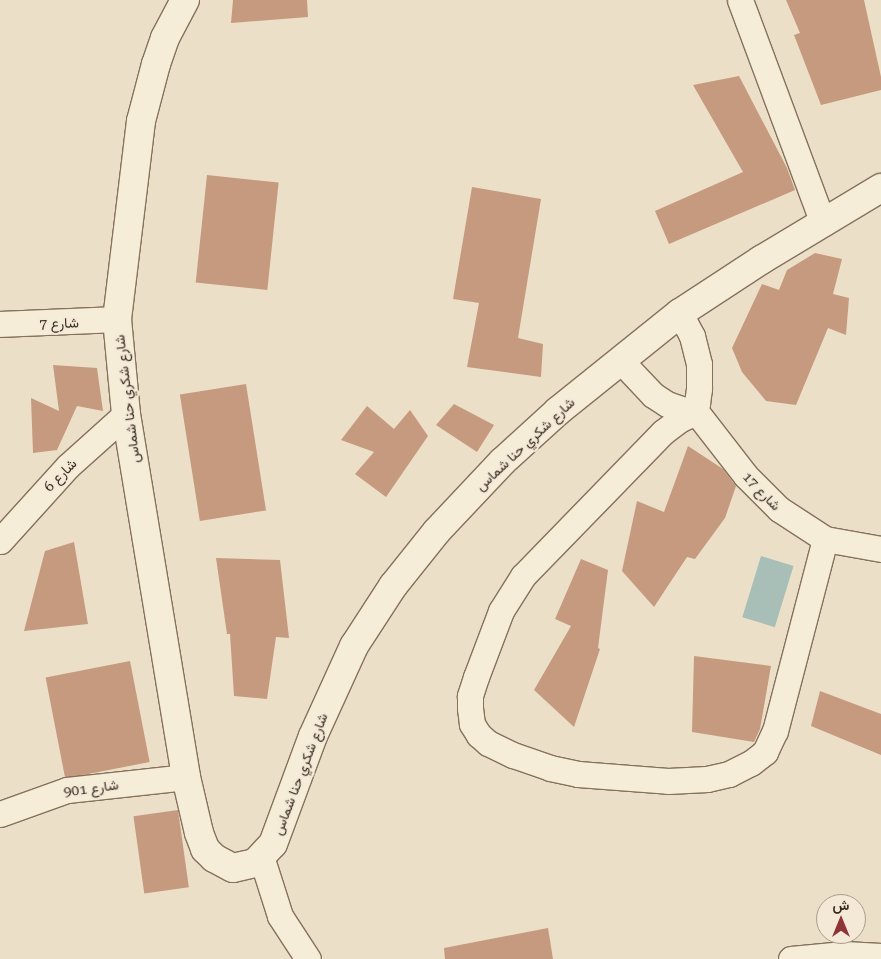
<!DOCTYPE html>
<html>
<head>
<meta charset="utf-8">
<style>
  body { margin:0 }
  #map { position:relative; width:881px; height:959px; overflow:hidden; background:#ebdfc7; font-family:"Roboto Serif",Vazirmatn,serif }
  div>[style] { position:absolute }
  .water>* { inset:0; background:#a8bfb7; transform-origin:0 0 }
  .building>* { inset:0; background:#c69a7f; transform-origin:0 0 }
  .roads { filter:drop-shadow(1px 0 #85715d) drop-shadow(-1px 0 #85715d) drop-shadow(0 1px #85715d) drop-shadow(0 -1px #85715d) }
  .street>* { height:25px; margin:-12.5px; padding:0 12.5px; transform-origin:12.5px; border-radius:12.5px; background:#f6edd9 }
  .secondary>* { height:28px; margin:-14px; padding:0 14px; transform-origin:14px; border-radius:14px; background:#f6edd9 }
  span { translate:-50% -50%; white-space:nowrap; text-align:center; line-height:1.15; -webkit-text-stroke:4px #f3e9d6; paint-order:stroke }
  .street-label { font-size:14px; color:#372a20 }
  .north { position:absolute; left:816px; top:894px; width:50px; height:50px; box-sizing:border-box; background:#f3e9d6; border:1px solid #a89d8d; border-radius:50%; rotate:0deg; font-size:14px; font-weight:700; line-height:20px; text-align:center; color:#372a20 }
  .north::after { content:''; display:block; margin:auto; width:18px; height:22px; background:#903236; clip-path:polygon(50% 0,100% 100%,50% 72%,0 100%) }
</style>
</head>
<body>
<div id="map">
  <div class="water">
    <div style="left:761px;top:556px;width:34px;height:64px;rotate:17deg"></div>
  </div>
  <div class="building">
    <div style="clip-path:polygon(233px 0,307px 0,308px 17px,231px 23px)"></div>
    <div style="clip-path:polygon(786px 0,864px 0,881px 77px,881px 90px,821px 105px,794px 35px,800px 33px)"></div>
    <div style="clip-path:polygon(739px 76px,787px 168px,795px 190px,669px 244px,655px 211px,743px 172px,693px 85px)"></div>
    <div style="left:207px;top:175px;width:72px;height:108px;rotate:6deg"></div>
    <div style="clip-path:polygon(472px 187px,541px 199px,518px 338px,543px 344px,541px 377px,467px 367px,479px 303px,453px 299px)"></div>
    <div style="clip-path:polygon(815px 253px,842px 259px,833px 294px,849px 298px,846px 335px,828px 328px,796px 405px,766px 401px,742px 372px,732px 348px,762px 284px,779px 290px,787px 270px)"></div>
    <div style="clip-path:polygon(53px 365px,97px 368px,103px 411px,77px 406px,57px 450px,33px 453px,31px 398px,59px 411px)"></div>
    <div style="left:246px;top:384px;width:128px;height:67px;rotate:81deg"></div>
    <div style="clip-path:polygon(454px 404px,494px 425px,477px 452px,436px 425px)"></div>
    <div style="clip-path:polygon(367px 406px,394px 429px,410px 410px,428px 436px,386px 497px,355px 474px,374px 452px,341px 440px)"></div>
    <div style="clip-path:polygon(688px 446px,723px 469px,736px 486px,725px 518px,695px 559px,687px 557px,654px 607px,622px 571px,637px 501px,664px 512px)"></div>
    <div style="clip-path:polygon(74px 542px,88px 624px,24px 631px,45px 551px)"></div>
    <div style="clip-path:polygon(216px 558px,280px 560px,289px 638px,276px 637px,267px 699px,234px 696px,230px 634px,227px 634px)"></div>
    <div style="clip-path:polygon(581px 559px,608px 570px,598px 648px,600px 649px,574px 727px,534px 690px,571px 626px,555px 619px)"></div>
    <div style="clip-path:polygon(694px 656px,771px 666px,760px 729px,754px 742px,692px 732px)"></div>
    <div style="left:130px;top:661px;width:103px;height:86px;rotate:79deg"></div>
    <div style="clip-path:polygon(820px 691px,881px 714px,881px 755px,811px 726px)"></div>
    <div style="left:178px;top:810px;width:78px;height:45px;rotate:82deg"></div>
    <div style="clip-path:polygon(548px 928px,553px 959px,445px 959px,444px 948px)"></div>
  </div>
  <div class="roads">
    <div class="street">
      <div style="left:740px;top:0;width:238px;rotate:69.6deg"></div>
      <div style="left:0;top:324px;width:117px;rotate:-2.4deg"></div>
      <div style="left:620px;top:360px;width:48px;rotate:46.7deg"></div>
      <div style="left:653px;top:395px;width:17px;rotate:33deg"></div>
      <div style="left:667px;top:404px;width:21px;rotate:19deg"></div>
      <div style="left:687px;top:411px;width:7px;rotate:-16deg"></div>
      <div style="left:694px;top:409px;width:7px;rotate:-63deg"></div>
      <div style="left:697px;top:403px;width:15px;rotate:-82deg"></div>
      <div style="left:699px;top:388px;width:24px;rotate:-90deg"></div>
      <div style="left:699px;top:364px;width:29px;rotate:-104deg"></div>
      <div style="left:692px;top:336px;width:26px;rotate:-118deg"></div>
      <div style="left:694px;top:409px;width:85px;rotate:52.2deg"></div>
      <div style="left:746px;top:476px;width:47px;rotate:45deg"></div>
      <div style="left:779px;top:509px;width:55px;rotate:33.1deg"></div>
      <div style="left:825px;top:539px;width:57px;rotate:10.1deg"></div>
      <div style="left:696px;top:412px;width:19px;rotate:155deg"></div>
      <div style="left:679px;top:420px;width:20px;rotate:143deg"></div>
      <div style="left:663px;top:432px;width:201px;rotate:134.2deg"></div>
      <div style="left:523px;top:576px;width:41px;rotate:122.2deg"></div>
      <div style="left:501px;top:611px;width:71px;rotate:110.7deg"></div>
      <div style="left:476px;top:677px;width:20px;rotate:108deg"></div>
      <div style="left:470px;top:696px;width:12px;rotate:90deg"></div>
      <div style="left:470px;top:708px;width:16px;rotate:83deg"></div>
      <div style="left:472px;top:724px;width:13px;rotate:58deg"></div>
      <div style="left:479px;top:735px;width:12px;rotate:42deg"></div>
      <div style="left:488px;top:743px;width:28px;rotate:26deg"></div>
      <div style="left:513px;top:755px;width:39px;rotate:19deg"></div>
      <div style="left:550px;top:768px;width:29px;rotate:12deg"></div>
      <div style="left:578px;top:774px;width:90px;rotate:4.4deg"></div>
      <div style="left:668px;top:781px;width:39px;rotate:-3deg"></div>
      <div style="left:707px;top:779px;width:23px;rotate:-13deg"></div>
      <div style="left:729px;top:774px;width:25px;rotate:-27deg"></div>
      <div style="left:751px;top:763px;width:18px;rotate:-38deg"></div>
      <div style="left:765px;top:752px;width:23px;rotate:-65deg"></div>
      <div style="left:775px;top:731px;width:198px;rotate:-75.4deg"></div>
      <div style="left:0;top:541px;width:101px;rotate:-47.8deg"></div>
      <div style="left:68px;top:466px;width:78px;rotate:-41.9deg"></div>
      <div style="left:0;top:814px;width:71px;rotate:-19.7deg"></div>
      <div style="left:67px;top:790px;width:120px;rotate:-6.2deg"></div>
      <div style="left:261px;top:856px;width:63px;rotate:72.4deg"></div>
      <div style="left:280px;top:916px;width:51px;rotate:56.9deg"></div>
      <div style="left:791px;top:959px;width:53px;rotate:-5.4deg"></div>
      <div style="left:844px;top:954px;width:37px;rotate:3deg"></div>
    </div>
    <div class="secondary">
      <div style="left:185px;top:0;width:43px;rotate:117.8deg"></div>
      <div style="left:165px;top:38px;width:28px;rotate:109deg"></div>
      <div style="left:156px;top:64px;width:59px;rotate:104.7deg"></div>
      <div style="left:141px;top:121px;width:199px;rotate:96.9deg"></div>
      <div style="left:117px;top:319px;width:95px;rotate:84.6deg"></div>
      <div style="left:126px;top:414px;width:368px;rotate:80.6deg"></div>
      <div style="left:186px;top:777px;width:57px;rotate:76.9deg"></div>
      <div style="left:199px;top:833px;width:17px;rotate:69deg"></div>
      <div style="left:205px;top:849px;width:13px;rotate:45deg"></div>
      <div style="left:214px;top:858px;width:21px;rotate:28deg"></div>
      <div style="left:233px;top:868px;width:23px;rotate:-13deg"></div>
      <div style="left:255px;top:863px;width:26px;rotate:-47deg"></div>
      <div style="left:273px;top:844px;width:115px;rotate:-69.7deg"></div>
      <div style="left:313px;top:736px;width:99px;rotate:-65.5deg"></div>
      <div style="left:354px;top:646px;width:72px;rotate:-57deg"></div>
      <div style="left:393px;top:586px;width:70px;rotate:-51.3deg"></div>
      <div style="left:437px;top:531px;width:95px;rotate:-46.7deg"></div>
      <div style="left:502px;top:462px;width:76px;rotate:-42.3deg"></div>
      <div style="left:558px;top:411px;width:156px;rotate:-38.8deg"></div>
      <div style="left:680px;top:313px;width:97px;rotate:-33.2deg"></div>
      <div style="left:761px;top:260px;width:140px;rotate:-31deg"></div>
    </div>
  </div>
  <div class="street-label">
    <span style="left:59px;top:323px;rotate:-2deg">شارع 7</span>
    <span style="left:127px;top:399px;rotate:-97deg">شارع شكري حنا شماس</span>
    <span style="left:525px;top:444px;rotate:-43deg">شارع شكري حنا شماس</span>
    <span style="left:60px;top:475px;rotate:-45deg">شارع 6</span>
    <span style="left:762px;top:491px;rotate:46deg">شارع 17</span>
    <span style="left:300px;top:774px;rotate:-69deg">شارع شكري حنا شماس</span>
    <span style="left:91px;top:788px;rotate:-8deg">شارع 901</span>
  </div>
  <div class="north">ش</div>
</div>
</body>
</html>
